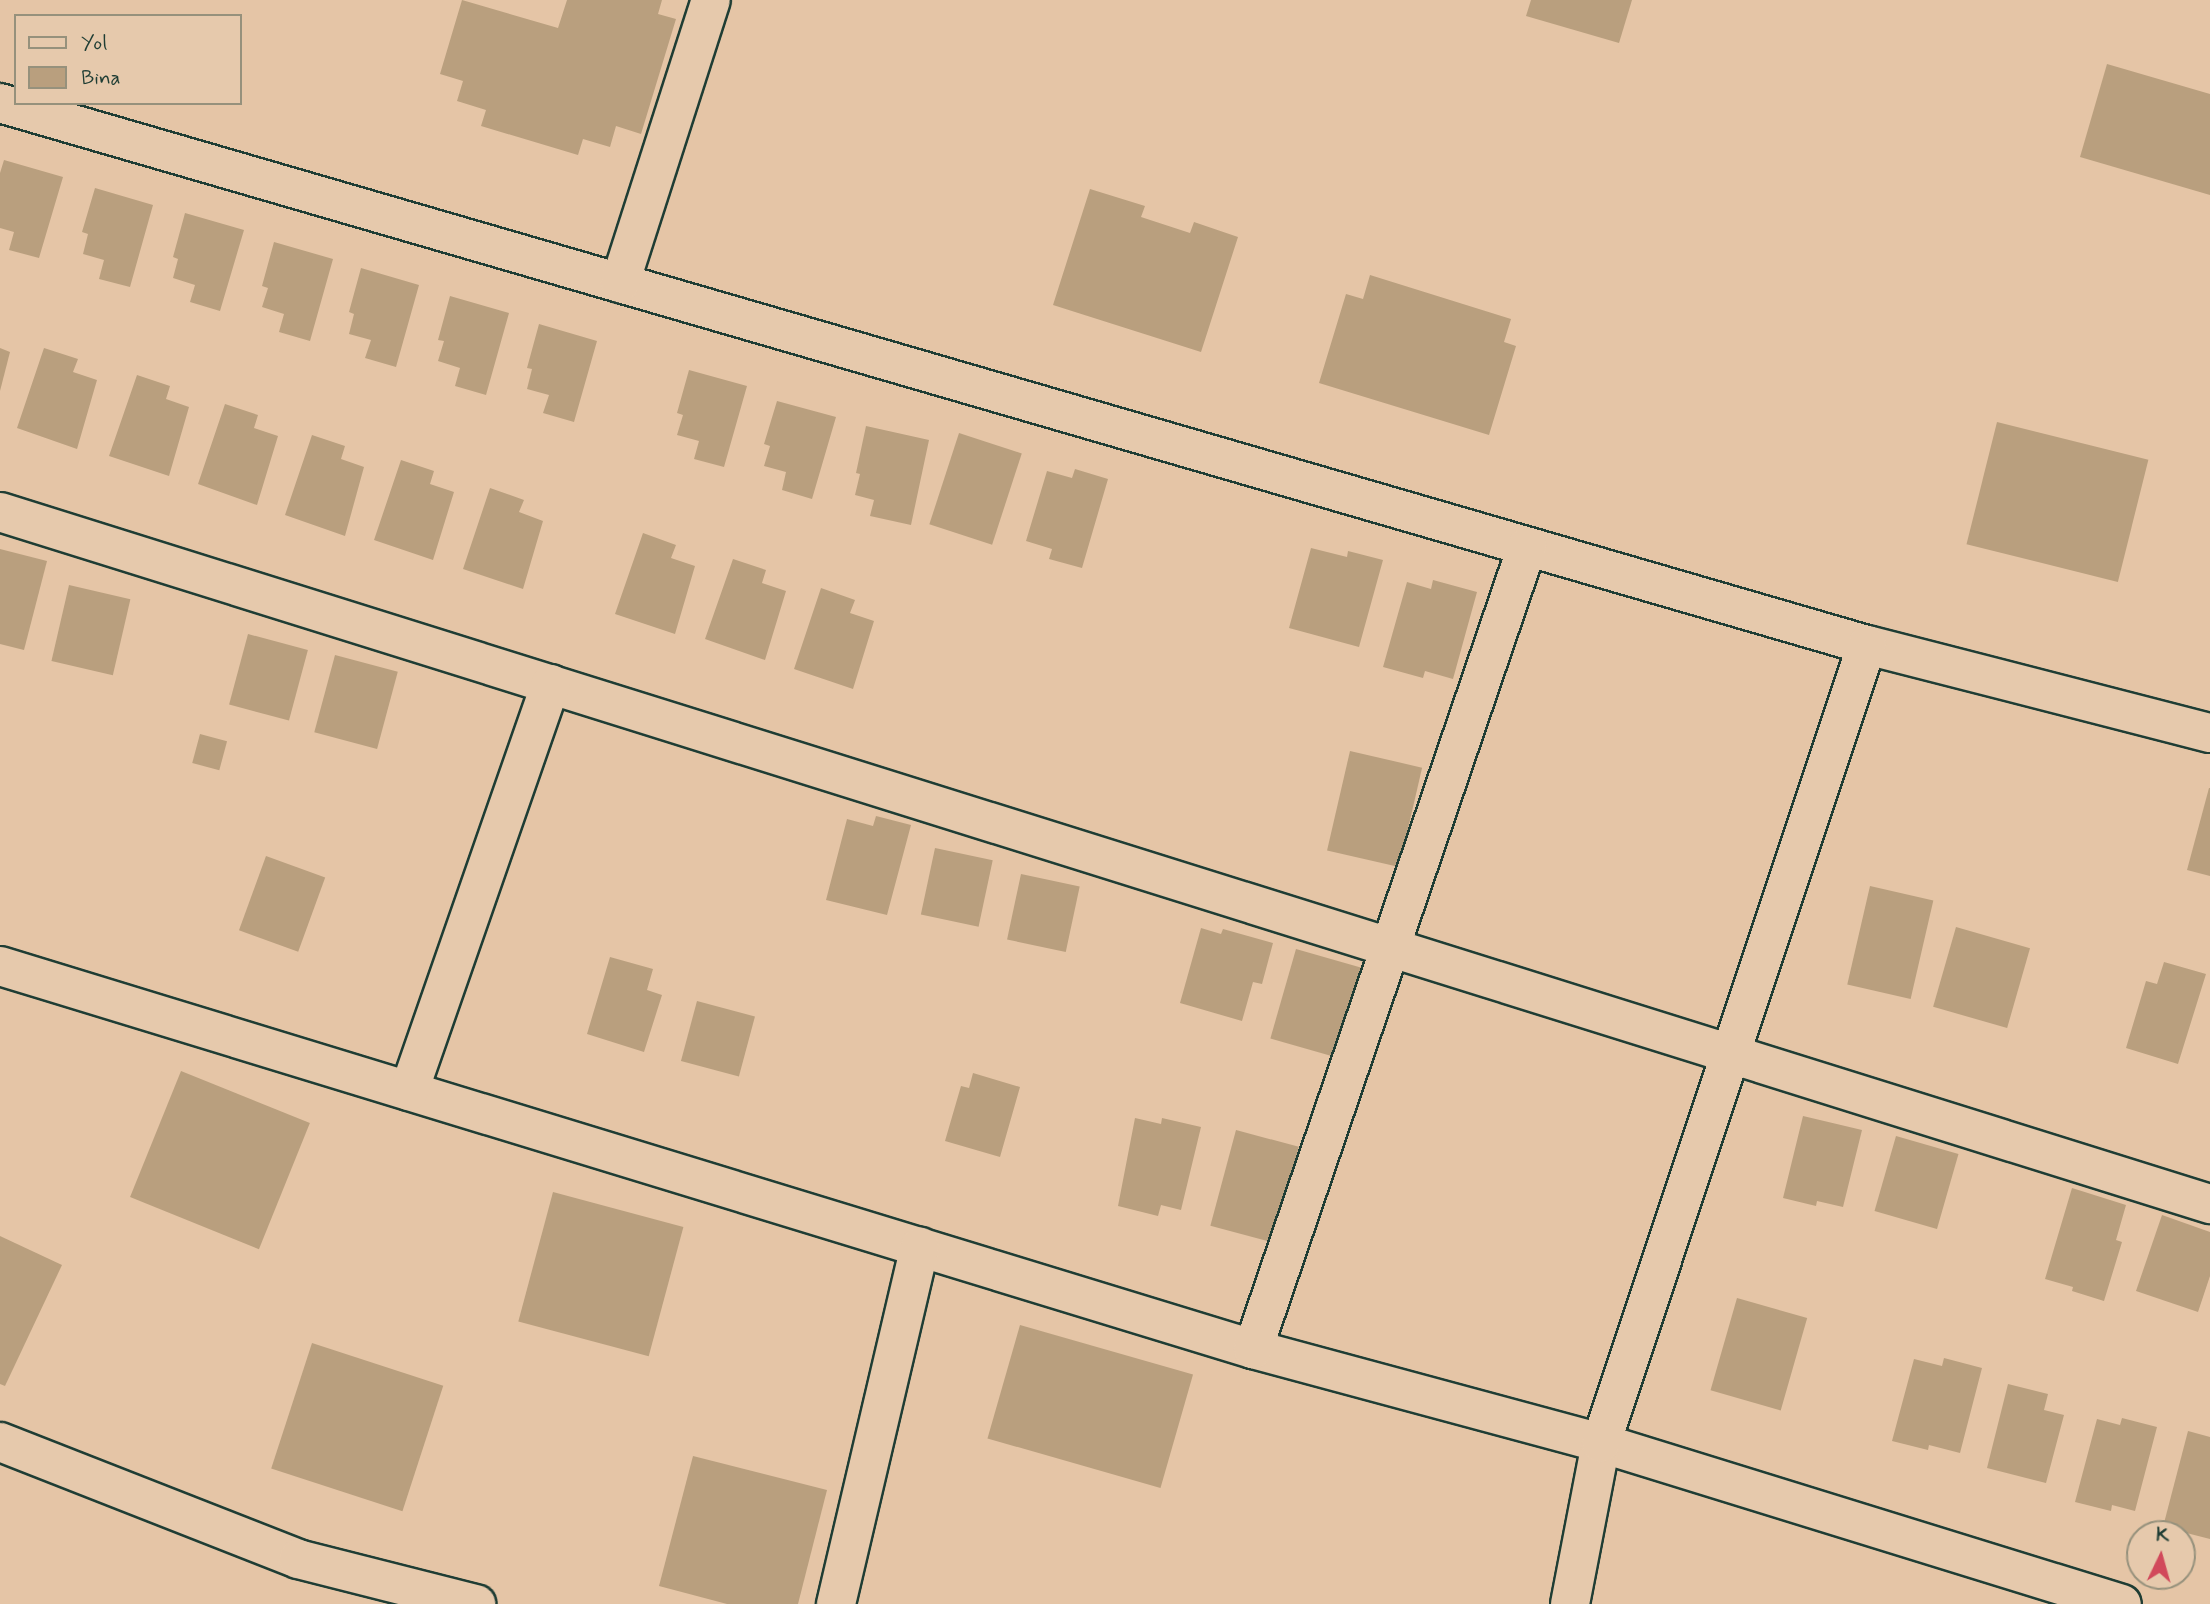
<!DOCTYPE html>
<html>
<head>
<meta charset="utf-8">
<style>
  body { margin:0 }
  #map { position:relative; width:2210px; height:1604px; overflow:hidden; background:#e5c5a6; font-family:Mynerve,sans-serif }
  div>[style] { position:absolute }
  .building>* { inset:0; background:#b99f7e; transform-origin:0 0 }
  .roads { filter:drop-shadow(2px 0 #1f3d34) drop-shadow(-2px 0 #1f3d34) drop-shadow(0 2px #1f3d34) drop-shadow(0 -2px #1f3d34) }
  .minor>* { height:38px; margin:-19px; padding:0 19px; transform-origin:19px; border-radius:19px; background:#e6c9ac }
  span { translate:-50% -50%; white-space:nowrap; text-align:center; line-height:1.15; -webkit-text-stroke:6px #e6c9ac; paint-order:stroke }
  .legend { position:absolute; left:14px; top:14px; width:228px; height:91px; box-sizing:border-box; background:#e6c9ac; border:2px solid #96917c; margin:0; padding:9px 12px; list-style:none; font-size:21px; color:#1f3d34 }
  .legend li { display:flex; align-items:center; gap:14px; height:35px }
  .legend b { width:35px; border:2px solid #96917c }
  .north { position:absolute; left:2126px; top:1520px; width:70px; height:70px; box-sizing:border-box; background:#e6c9ac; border:2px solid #96917c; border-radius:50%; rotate:5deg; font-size:19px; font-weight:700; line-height:28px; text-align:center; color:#1f3d34 }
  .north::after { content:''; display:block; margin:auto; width:24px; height:32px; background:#d1495b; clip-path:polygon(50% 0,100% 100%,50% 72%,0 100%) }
</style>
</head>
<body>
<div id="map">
  <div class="building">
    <div style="clip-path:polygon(462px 0,558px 28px,567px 0,662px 0,658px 14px,676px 19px,641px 134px,616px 126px,610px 147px,583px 139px,578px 155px,481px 126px,486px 110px,457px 101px,463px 81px,440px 74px)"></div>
    <div style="clip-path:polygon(1531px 0,1632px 0,1619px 43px,1526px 16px)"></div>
    <div style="clip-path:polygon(2107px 64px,2210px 94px,2210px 195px,2080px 157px)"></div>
    <div style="clip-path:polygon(4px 160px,63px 177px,39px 258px,9px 250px,14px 232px,0 228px,0 173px)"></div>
    <div style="clip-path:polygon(95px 188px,153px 205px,130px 287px,99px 279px,104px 260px,83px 254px,88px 234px,82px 232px)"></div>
    <div style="clip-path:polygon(1090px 189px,1145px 206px,1141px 217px,1190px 233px,1194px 222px,1238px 237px,1201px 352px,1053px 305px)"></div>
    <div style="clip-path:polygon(185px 213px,244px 230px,220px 311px,190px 302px,195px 285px,173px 278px,178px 259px,173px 257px)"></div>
    <div style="clip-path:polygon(274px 242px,333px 259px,310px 341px,279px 332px,284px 314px,262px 307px,268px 288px,262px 286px)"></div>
    <div style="clip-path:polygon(361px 268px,419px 285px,396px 367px,365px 358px,371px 340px,349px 334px,354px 314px,349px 312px)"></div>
    <div style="clip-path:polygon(1370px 275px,1511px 319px,1504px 342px,1516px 346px,1489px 435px,1319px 383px,1346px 294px,1363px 299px)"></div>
    <div style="clip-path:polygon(450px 296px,509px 313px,486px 395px,455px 386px,460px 368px,438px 361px,444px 341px,438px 340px)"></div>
    <div style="clip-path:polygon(539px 324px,597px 341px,574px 422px,543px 413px,549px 395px,527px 389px,532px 369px,527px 368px)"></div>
    <div style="clip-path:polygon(0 348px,10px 352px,0 391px)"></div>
    <div style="clip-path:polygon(44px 348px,78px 359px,73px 372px,97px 380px,77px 449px,17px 428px)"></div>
    <div style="clip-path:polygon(689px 370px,747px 386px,724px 467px,694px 459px,699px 441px,677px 435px,683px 415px,677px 413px)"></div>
    <div style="clip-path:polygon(137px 375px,170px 386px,166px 399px,189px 407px,169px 476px,109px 456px)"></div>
    <div style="clip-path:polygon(777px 401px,836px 417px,812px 499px,782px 490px,786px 472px,764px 466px,770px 446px,764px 444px)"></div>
    <div style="clip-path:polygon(225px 404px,258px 415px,254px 428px,278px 436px,257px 505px,198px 484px)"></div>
    <div style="left:1997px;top:422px;width:156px;height:126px;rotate:14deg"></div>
    <div style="clip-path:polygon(866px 426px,929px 440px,911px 525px,870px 516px,874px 500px,855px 495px,860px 474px,856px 473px)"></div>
    <div style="left:959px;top:433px;width:66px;height:96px;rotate:18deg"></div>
    <div style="clip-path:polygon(312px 435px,345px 446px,341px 459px,364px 467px,345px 536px,285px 515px)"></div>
    <div style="clip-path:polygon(401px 460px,434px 471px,430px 484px,454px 492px,433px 560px,374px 540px)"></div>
    <div style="clip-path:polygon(1075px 469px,1108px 479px,1082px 568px,1049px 559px,1052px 549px,1026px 541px,1047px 471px,1072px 478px)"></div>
    <div style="clip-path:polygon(490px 488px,524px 500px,519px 512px,543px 521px,523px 589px,463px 569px)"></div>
    <div style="clip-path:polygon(643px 533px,676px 545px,671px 558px,695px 566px,675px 634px,615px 614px)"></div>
    <div style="clip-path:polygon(1311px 548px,1347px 557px,1348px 551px,1383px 560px,1359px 647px,1289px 628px)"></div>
    <div style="clip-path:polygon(0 549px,47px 561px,24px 650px,0 644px)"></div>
    <div style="clip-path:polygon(733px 559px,766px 570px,762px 583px,786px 591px,765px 660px,705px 639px)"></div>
    <div style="clip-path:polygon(1433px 580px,1477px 592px,1453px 679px,1425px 671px,1423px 678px,1383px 667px,1407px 582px,1431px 589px)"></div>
    <div style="left:69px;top:585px;width:63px;height:78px;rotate:13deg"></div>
    <div style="clip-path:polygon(821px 588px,855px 600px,850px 613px,874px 621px,853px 689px,794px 669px)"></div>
    <div style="left:248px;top:634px;width:62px;height:73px;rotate:15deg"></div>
    <div style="left:335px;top:655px;width:65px;height:80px;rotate:15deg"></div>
    <div style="left:200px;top:734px;width:28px;height:30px;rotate:15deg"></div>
    <div style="left:1350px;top:751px;width:74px;height:102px;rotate:13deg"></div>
    <div style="clip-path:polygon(2209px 788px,2210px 788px,2210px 876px,2187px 870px)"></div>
    <div style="clip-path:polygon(876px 816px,911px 825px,887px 915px,826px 900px,847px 819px,873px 826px)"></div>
    <div style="left:935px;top:848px;width:59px;height:68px;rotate:12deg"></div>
    <div style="left:266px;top:856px;width:63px;height:79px;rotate:20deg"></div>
    <div style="left:1021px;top:874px;width:60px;height:67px;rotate:12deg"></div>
    <div style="left:1870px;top:886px;width:65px;height:101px;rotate:13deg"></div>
    <div style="left:1956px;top:927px;width:77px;height:83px;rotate:16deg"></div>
    <div style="clip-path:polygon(1201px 928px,1221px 934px,1223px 929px,1273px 943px,1262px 984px,1253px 982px,1242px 1021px,1180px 1003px)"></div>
    <div style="left:1296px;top:949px;width:70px;height:93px;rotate:16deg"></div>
    <div style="clip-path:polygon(610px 957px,653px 969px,647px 990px,662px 995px,644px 1052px,587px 1034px)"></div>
    <div style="clip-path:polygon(2164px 962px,2206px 974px,2178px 1064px,2126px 1048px,2146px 981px,2157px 984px)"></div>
    <div style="left:697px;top:1001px;width:60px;height:62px;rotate:15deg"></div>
    <div style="left:181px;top:1071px;width:139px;height:136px;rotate:22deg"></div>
    <div style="clip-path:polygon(973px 1073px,1020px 1087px,1000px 1157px,945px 1141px,961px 1086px,969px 1088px)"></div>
    <div style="clip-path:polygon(1803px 1116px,1862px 1130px,1843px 1207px,1817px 1201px,1816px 1206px,1783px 1198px)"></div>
    <div style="clip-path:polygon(1135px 1118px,1161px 1124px,1162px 1118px,1201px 1127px,1181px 1210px,1161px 1205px,1158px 1216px,1118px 1206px)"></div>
    <div style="left:1236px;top:1130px;width:65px;height:99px;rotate:15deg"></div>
    <div style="left:1896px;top:1136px;width:65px;height:78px;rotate:16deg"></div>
    <div style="clip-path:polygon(2072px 1188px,2126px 1205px,2116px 1240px,2122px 1242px,2104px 1301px,2072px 1291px,2073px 1287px,2045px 1279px)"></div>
    <div style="left:553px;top:1192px;width:135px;height:134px;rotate:15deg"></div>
    <div style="clip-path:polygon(2162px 1215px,2210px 1232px,2210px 1276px,2198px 1312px,2136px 1291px)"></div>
    <div style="clip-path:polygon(0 1236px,62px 1265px,5px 1386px,0 1384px)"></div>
    <div style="left:1737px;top:1298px;width:73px;height:96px;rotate:16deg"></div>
    <div style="left:1020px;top:1325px;width:180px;height:118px;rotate:16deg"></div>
    <div style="left:312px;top:1343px;width:138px;height:132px;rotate:18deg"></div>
    <div style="clip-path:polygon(1944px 1358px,1982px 1368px,1960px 1453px,1929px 1445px,1928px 1450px,1892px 1441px,1914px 1359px,1942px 1366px)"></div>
    <div style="clip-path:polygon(2008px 1384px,2048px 1394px,2044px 1410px,2064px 1415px,2046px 1483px,1987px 1468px)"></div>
    <div style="clip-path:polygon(2122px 1418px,2157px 1427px,2135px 1511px,2112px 1505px,2111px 1511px,2075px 1502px,2097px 1419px,2120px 1425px)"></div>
    <div style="clip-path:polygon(2188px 1431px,2210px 1437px,2210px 1539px,2163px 1527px)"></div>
    <div style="clip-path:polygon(693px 1456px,827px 1490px,798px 1604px,727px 1604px,659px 1586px)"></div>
  </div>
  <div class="roads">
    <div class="minor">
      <div style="left:0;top:103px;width:1944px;rotate:16.19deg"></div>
      <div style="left:1867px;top:645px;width:354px;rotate:14.4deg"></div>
      <div style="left:620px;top:283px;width:297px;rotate:-72.2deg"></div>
      <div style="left:0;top:512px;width:2316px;rotate:17.39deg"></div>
      <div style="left:0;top:966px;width:1310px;rotate:17deg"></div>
      <div style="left:1253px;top:1349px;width:360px;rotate:15.1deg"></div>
      <div style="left:1601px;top:1443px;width:545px;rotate:17.17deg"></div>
      <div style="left:409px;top:1091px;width:431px;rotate:-70.8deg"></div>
      <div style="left:1253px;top:1349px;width:848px;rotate:-71.14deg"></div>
      <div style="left:0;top:1442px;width:320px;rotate:21.4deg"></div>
      <div style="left:298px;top:1559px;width:184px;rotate:14.2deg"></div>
      <div style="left:836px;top:1604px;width:367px;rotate:-76.8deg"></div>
      <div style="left:1570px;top:1604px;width:164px;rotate:-79.1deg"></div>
      <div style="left:1601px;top:1443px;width:841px;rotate:-71.57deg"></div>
    </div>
  </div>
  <ul class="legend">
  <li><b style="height:9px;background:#e6c9ac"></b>Yol</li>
  <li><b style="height:19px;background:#b99f7e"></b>Bina</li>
  </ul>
  <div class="north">K</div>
</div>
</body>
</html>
